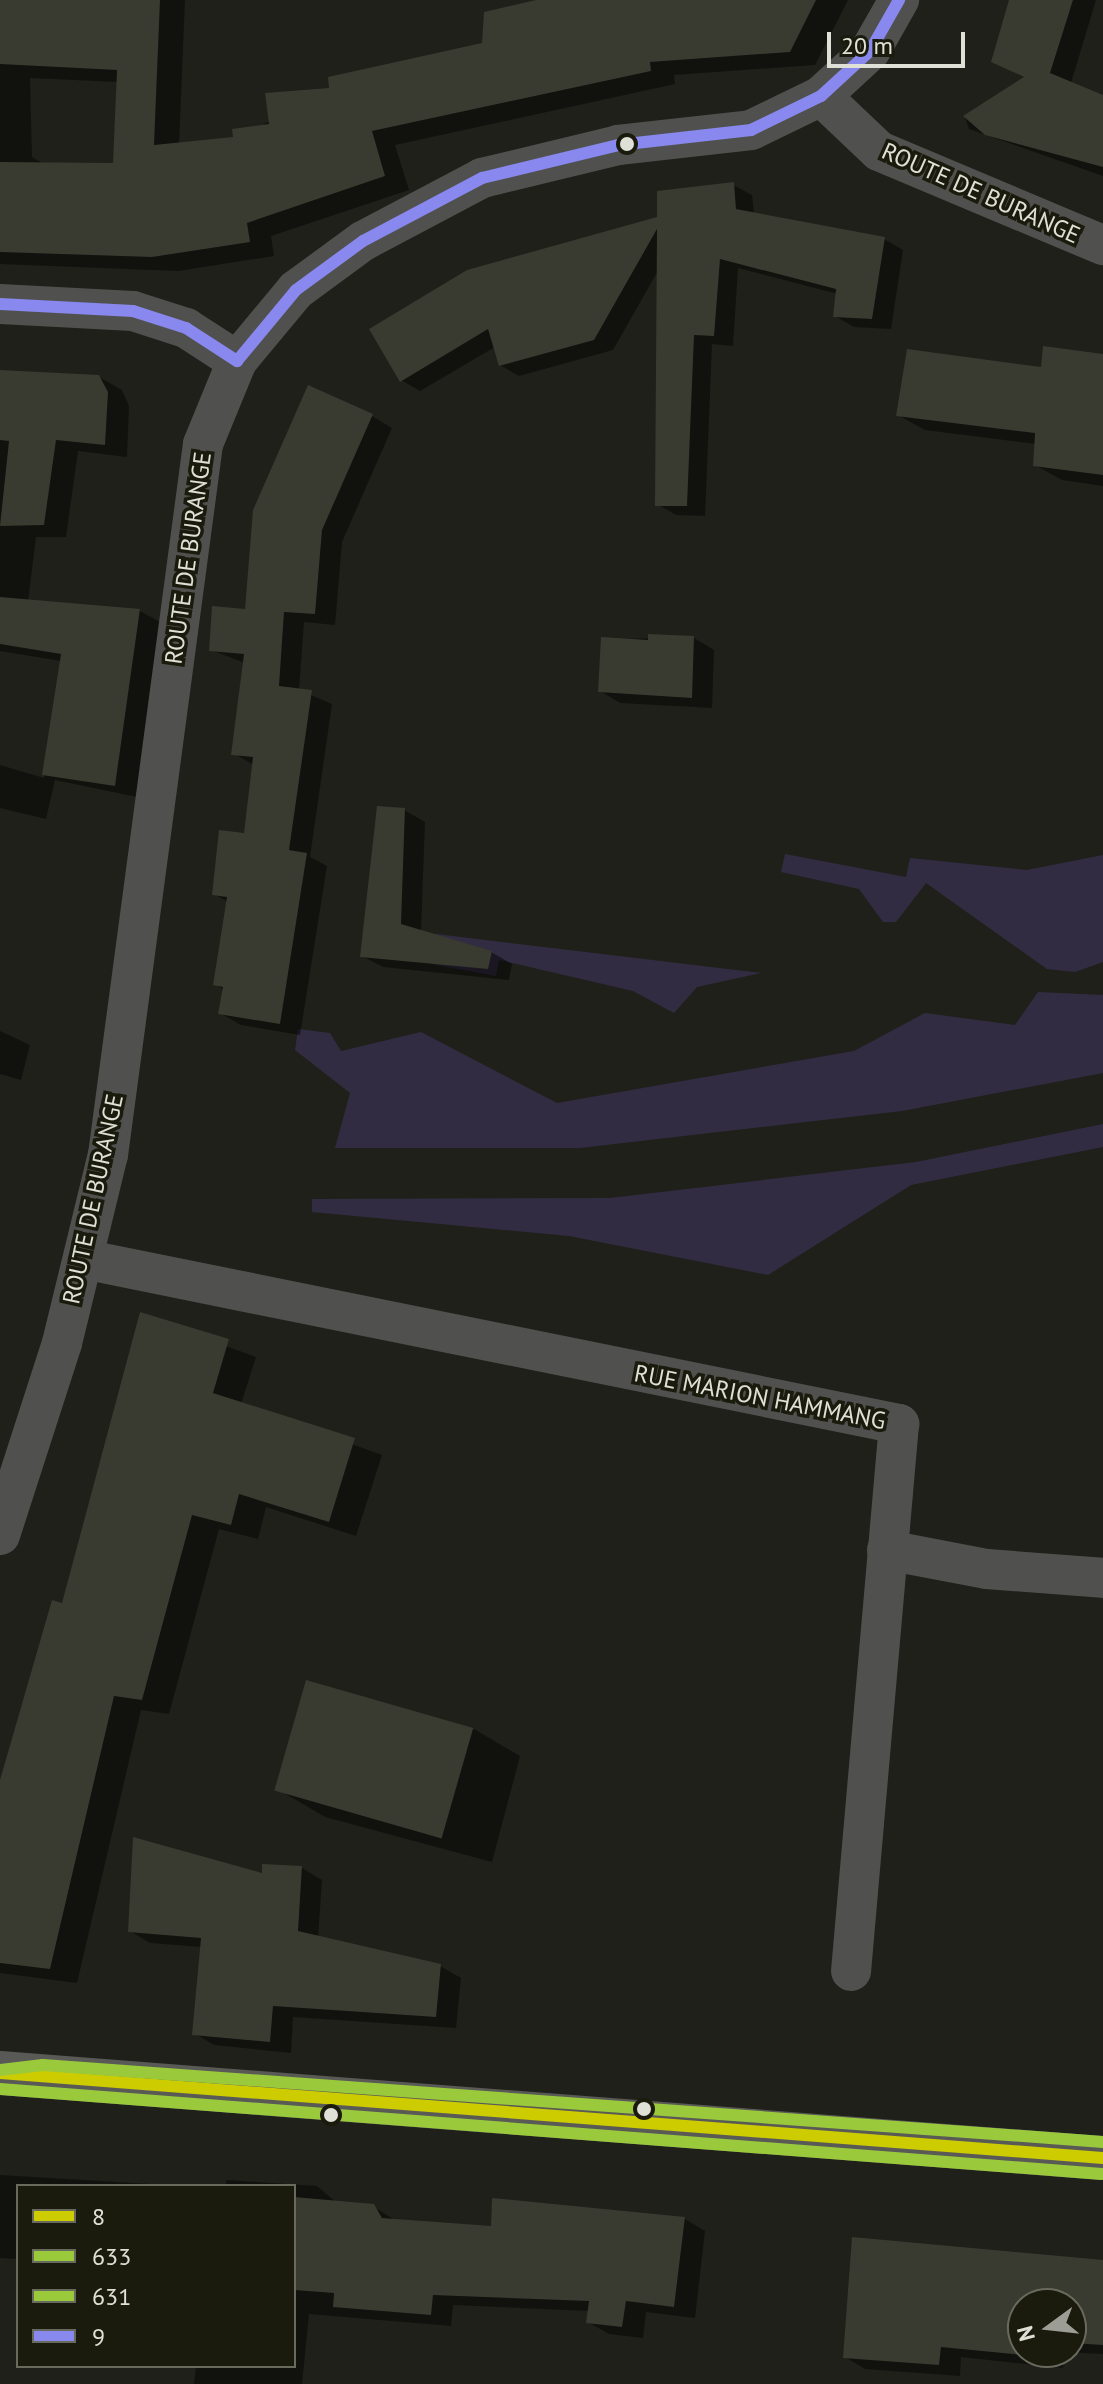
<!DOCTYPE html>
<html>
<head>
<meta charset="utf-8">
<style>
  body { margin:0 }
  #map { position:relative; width:1103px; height:2384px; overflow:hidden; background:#20201a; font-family:"PT Sans",sans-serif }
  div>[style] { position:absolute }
  .green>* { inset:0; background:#322c42 }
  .shadow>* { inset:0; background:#0007 }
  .building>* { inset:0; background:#393a30; transform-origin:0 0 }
  .minor>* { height:40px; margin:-20px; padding:0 20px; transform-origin:20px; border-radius:20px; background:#50514e }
  .primary>* { height:44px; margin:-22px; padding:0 22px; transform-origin:22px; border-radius:22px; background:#595a56 }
  .bus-1>* { height:12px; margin:-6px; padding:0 6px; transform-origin:6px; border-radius:6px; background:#cc0 }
  .bus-2>* { height:12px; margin:-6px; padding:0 6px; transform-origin:6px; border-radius:6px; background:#9aca3c }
  .bus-3>* { height:12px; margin:-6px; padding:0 6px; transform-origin:6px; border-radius:6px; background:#9aca3c }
  .bus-4>* { height:12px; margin:-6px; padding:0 6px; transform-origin:6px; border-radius:6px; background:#88e }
  .dots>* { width:22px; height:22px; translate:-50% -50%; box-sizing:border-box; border:4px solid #1a1b0d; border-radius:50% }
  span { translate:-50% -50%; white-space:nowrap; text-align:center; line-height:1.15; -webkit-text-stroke:7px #1a1b0d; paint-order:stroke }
  .street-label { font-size:24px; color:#dfe1d7 }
  .legend { position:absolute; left:16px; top:2184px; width:280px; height:184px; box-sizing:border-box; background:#1a1b0d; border:2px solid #696a5e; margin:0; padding:10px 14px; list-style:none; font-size:24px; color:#dfe1d7 }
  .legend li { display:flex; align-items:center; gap:16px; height:40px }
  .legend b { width:40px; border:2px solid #696a5e }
  .north { position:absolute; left:1007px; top:2288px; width:80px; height:80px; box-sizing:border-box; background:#1a1b0d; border:2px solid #696a5e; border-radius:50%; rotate:255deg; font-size:22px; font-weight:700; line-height:32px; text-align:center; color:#dfe1d7 }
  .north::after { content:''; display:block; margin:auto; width:28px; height:36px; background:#9c9d95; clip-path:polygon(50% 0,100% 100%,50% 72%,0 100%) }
  .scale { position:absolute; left:827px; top:32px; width:138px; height:36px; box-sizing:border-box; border:4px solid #dfe1d7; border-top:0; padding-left:10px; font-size:24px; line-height:28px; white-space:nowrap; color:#dfe1d7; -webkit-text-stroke:6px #1a1b0d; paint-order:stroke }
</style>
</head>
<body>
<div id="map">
  <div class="green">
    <div style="clip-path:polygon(785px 854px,906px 877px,910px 858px,1027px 870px,1103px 855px,1103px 962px,1075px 972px,1047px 969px,926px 883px,896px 922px,883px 922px,859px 889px,781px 872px)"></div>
    <div style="clip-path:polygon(436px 934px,761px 973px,697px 987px,674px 1013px,633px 991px,499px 960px,496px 976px,431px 964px)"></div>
    <div style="clip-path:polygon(1038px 992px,1103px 995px,1103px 1073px,902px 1111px,580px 1148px,335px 1148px,350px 1093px,295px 1050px,298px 1029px,330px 1033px,341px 1051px,421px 1032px,557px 1103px,854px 1051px,925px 1013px,1015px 1025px)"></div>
    <div style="clip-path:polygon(1103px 1124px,1103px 1147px,911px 1185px,768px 1275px,569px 1236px,312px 1212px,312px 1199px,610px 1198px,916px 1162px)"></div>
  </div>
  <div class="shadow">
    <div style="clip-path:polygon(evenodd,0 0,185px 0,179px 145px,235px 139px,331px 90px,484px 45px,545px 0,848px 0,815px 65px,674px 75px,675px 84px,395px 145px,409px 190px,271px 236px,274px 256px,178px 271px,0 264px,0 0,30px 78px,118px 82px,115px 165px,46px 165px,32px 157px,30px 78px)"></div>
    <div style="clip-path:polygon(1012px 0,1096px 0,1071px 83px,1103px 121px,1103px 176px,969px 129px,965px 117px,1025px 78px,993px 61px)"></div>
    <div style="clip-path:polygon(733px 185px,752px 195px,754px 214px,884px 239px,903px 250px,891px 329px,854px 327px,835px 316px,838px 294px,738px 268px,733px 346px,712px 344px,705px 516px,676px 515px,657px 504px,659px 269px,613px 350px,519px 376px,500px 365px,495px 347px,420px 391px,401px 380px,659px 219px)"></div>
    <div style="clip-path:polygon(1103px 356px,1103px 486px,1062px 480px,1035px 465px,1037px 444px,925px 430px,898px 415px)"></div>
    <div style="clip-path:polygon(0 372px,99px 377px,122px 390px,129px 406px,127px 457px,78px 451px,66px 537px,36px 537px,28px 602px,140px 611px,162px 623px,137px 797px,55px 780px,46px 819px,0 808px,0 765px,44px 778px,61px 661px,0 651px)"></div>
    <div style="clip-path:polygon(372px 416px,392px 428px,342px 542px,335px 625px,304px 622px,299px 690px,332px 704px,310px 857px,327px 866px,300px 1035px,241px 1025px,220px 1013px,224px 990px,215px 984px,228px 902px,214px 894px,246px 835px,254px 765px,233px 753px,245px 663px,211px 650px,247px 611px)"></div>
    <div style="clip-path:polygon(694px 638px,714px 650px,712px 708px,620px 703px,600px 691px,602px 639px)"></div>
    <div style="clip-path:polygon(404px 810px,425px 822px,421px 932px,491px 952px,512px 964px,509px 980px,383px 967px,362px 956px)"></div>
    <div style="clip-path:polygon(0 1031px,30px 1045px,21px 1080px,0 1074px)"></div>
    <div style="clip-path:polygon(141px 1315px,256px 1357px,241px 1404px,382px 1455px,356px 1536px,266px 1507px,258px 1539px,219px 1529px,169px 1714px,141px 1710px,77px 1983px,0 1973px,0 1787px,63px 1605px)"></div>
    <div style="clip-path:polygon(474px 1729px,520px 1756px,492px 1862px,325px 1817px,279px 1790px)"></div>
    <div style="clip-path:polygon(302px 1868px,322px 1880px,318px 1938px,440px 1966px,461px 1978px,456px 2028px,293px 2017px,291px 2053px,214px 2045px,194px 2033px,202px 1947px,150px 1943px,130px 1931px,264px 1876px)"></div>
    <div style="clip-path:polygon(0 2175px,184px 2186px,18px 2186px,18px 2259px,0 2258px)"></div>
    <div style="clip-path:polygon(226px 2180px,317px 2186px,337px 2203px,373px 2206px,396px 2221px,493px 2228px,494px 2201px,685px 2219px,705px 2231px,695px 2318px,646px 2312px,643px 2338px,609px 2334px,588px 2322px,590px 2311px,453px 2305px,451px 2326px,309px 2314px,302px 2384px,194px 2384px,196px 2366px,294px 2366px,294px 2186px,226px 2186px)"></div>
    <div style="clip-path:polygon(1071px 2259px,1103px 2260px,1103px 2354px,1065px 2352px,1071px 2352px,1071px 2304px,1023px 2304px,1023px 2352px,1065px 2352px,1063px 2368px,961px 2357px,960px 2376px,865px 2369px,845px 2357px)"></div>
  </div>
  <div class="building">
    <div style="clip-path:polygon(0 0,160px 0,154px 145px,233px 137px,232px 129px,269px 124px,265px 93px,329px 88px,328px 77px,482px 43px,484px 12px,536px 0,816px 0,790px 52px,650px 62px,651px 71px,372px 131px,385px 176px,247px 223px,250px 242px,152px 257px,0 252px,0 162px,113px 163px,117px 70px,0 64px)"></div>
    <div style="clip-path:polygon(1009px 0,1073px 0,1050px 73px,1103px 95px,1103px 167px,985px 135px,963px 116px,1024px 77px,991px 62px)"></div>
    <div style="clip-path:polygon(734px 182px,736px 209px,885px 237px,872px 319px,833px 317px,836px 289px,720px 259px,714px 336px,694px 335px,687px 506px,655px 506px,657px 229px,594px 340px,499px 366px,488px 329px,400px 382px,369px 329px,467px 270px,657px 217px,657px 191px)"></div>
    <div style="clip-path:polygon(1043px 346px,1103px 354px,1103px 475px,1033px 466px,1035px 433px,896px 416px,907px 349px,1041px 367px)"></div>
    <div style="clip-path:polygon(0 370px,99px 375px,108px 392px,105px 445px,56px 440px,44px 525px,0 526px,9px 441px,0 440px)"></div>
    <div style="clip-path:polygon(308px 385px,373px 414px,322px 530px,315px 614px,284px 612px,279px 686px,312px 690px,289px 850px,307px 853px,280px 1024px,218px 1014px,223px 987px,213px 985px,227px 897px,212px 895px,219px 830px,244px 833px,253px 757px,231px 755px,244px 654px,209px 651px,212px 606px,245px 609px,253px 510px)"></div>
    <div style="clip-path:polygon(0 597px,140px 609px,115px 786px,42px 775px,61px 654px,0 644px)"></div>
    <div style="clip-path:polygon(648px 634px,694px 636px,692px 698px,598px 692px,601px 637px,648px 640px)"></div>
    <div style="clip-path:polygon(377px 806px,405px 808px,401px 924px,492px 951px,488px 969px,360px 957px)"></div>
    <div style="clip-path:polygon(140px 1312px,229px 1339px,213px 1393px,355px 1438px,329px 1522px,239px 1494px,231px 1525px,192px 1515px,142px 1700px,114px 1696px,50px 1969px,0 1963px,0 1780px,52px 1600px,62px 1603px)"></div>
    <div style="left:306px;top:1680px;width:174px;height:115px;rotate:16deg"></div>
    <div style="clip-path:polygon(133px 1837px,262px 1873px,262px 1864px,302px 1866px,298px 1931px,441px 1964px,436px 2017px,273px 2006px,270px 2042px,192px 2035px,201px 1938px,128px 1932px)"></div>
    <div style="clip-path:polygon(294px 2197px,374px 2204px,382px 2218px,491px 2226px,492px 2198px,685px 2217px,674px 2307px,626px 2301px,622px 2327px,586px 2323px,589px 2301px,433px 2295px,431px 2315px,333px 2307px,334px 2293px,294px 2290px)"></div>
    <div style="clip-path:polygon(852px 2237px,1103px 2260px,1103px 2345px,1071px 2343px,1071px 2304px,1023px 2304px,1023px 2352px,1042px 2357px,941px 2347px,939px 2365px,843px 2358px)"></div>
  </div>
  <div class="minor">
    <div style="left:821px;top:96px;width:80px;rotate:43.5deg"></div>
    <div style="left:879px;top:151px;width:243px;rotate:22.8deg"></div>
    <div style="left:0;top:304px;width:133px;rotate:3deg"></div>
    <div style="left:133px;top:311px;width:56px;rotate:17.8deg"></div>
    <div style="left:186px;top:328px;width:61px;rotate:32.9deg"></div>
    <div style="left:83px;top:1259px;width:833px;rotate:11.43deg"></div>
    <div style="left:899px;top:1424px;width:549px;rotate:95.01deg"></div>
    <div style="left:0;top:1535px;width:202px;rotate:-72.1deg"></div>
    <div style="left:62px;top:1343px;width:194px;rotate:-76.3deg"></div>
    <div style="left:108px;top:1155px;width:717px;rotate:-82.39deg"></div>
    <div style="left:203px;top:444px;width:90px;rotate:-67.7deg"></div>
    <div style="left:237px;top:361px;width:92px;rotate:-50.3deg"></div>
    <div style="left:296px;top:290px;width:83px;rotate:-36.2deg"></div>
    <div style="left:363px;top:241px;width:135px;rotate:-27.9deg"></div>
    <div style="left:482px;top:178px;width:140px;rotate:-13.6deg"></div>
    <div style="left:618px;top:145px;width:134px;rotate:-6.4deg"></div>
    <div style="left:751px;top:130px;width:78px;rotate:-25.9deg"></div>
    <div style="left:821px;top:96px;width:67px;rotate:-42.6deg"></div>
    <div style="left:870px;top:51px;width:59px;rotate:-60.4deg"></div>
    <div style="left:887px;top:1550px;width:102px;rotate:10.8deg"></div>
    <div style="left:987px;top:1569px;width:116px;rotate:4.4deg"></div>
  </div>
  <div class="primary">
    <div style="left:0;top:2073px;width:1106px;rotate:4.41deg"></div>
  </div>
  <div class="bus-1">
    <div style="left:0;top:2073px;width:1106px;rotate:4.41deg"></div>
  </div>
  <div class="bus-2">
    <div style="left:0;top:2089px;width:1105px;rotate:4.41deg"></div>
  </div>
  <div class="bus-3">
    <div style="left:0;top:2070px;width:43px;rotate:-6.6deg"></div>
    <div style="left:43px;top:2065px;width:1063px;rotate:4.15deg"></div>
  </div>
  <div class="bus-4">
    <div style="left:0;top:304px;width:133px;rotate:3deg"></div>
    <div style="left:133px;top:311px;width:56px;rotate:17.8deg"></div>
    <div style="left:186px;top:328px;width:61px;rotate:32.9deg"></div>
    <div style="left:237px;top:361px;width:92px;rotate:-50.3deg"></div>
    <div style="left:296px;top:290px;width:83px;rotate:-36.2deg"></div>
    <div style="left:363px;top:241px;width:135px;rotate:-27.9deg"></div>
    <div style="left:482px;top:178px;width:140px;rotate:-13.6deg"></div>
    <div style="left:618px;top:145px;width:134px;rotate:-6.4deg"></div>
    <div style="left:751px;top:130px;width:78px;rotate:-25.9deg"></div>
    <div style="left:821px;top:96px;width:67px;rotate:-42.6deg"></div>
    <div style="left:870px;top:51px;width:59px;rotate:-60.4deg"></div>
  </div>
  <div class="dots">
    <div style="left:627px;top:144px;background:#dfe1d7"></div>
    <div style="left:644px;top:2109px;background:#dfe1d7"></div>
    <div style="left:331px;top:2115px;background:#dfe1d7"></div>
  </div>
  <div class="street-label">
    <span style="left:981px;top:193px;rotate:24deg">ROUTE DE BURANGE</span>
    <span style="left:188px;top:558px;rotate:-82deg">ROUTE DE BURANGE</span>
    <span style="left:93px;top:1199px;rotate:-78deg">ROUTE DE BURANGE</span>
    <span style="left:760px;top:1397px;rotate:11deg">RUE MARION HAMMANG</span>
  </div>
  <ul class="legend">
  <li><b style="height:10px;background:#cc0"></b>8</li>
  <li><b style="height:10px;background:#9aca3c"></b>633</li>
  <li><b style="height:10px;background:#9aca3c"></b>631</li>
  <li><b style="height:10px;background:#88e"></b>9</li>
  </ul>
  <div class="north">N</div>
  <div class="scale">20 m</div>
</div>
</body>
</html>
